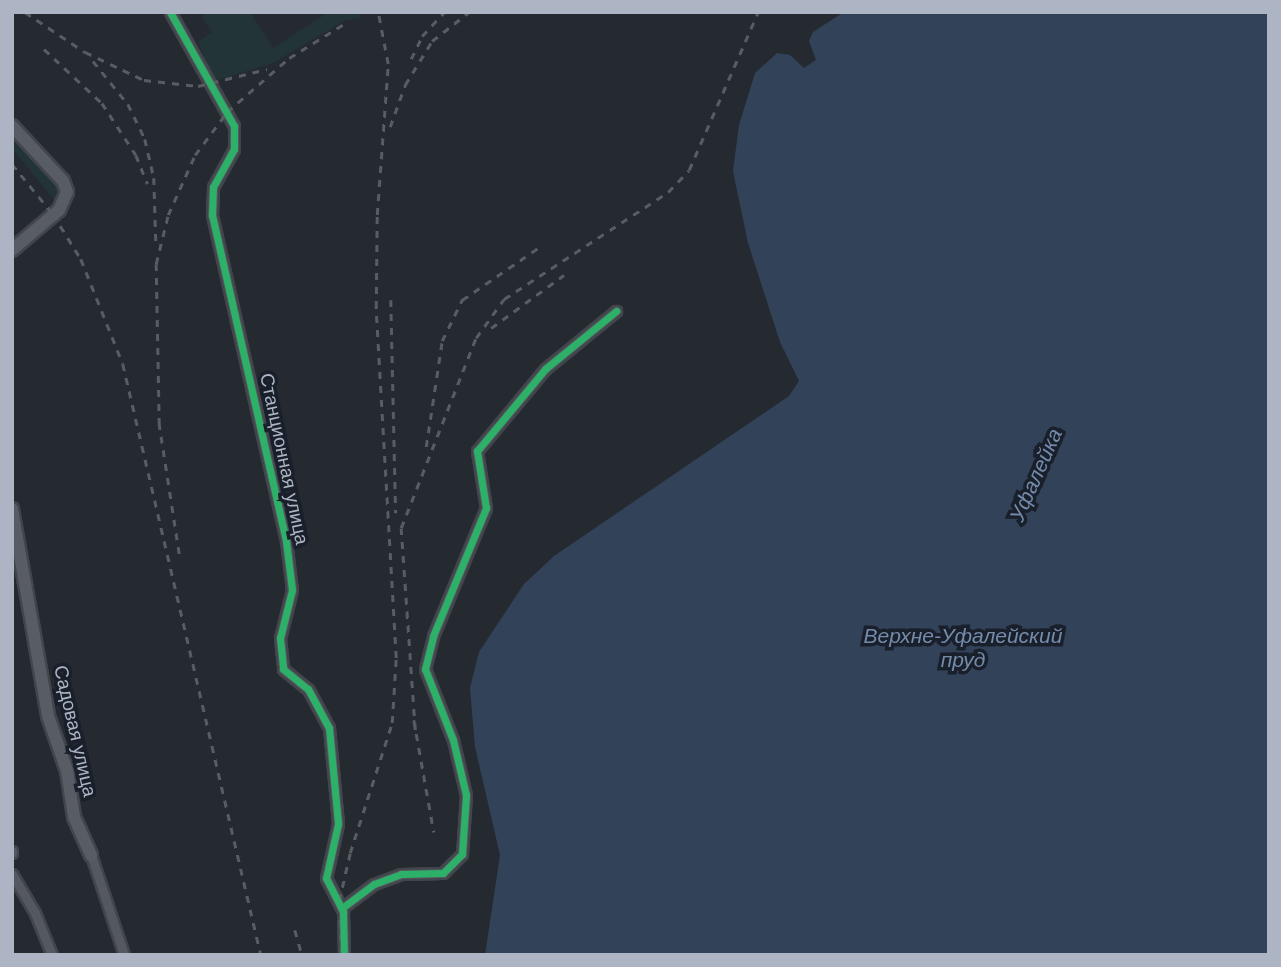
<!DOCTYPE html>
<html>
<head>
<meta charset="utf-8">
<style>
  body { margin:0 }
  #map { position:relative; width:1281px; height:967px; overflow:hidden; background:#252a31; font-family:Arial,sans-serif }
  div>[style] { position:absolute }
  .green>* { inset:0; background:#233437 }
  .water>* { inset:0; background:#324259 }
  .roads { filter:drop-shadow(2px 0 #42464c) drop-shadow(-2px 0 #42464c) drop-shadow(0 2px #42464c) drop-shadow(0 -2px #42464c) }
  .street>* { height:9px; margin:-4.5px; padding:0 4.5px; transform-origin:4.5px; border-radius:4.5px; background:#545860 }
  .secondary>* { height:12px; margin:-6px; padding:0 6px; transform-origin:6px; border-radius:6px; background:#585c64 }
  .rail>* { height:2.5px; margin-top:-1.25px; transform-origin:0; background:repeating-linear-gradient(90deg,#585c63 0 7px,transparent 0 14px) }
  .cycleway>* { height:7px; margin:-3.5px; padding:0 3.5px; transform-origin:3.5px; border-radius:3.5px; background:#2db169 }
  span { translate:-50% -50%; white-space:nowrap; text-align:center; line-height:1.15; -webkit-text-stroke:7px #19202b; paint-order:stroke }
  .street-label { font-size:19px; color:#adb5c4 }
  .water-label { font-size:21px; color:#758bab; font-style:italic }
  .frame { position:absolute; inset:0; border:14px solid #adb5c4; pointer-events:none }
</style>
</head>
<body>
<div id="map">
  <div class="green">
    <div style="clip-path:polygon(207px 12px,250px 12px,273px 48px,329px 12px,357px 12px,361px 18px,344px 21px,273px 63px,214px 81px,198px 42px,212px 32px,202px 16px)"></div>
    <div style="clip-path:polygon(12px 131px,59px 181px,62px 193px,56px 202px,12px 148px)"></div>
  </div>
  <div class="water">
    <div style="clip-path:polygon(844px 12px,1269px 12px,1269px 955px,485px 955px,500px 855px,475px 747px,470px 688px,479px 652px,524px 584px,554px 556px,789px 396px,799px 381px,780px 342px,748px 243px,733px 171px,739px 125px,755px 73px,777px 53px,790px 55px,804px 68px,816px 60px,809px 41px,813px 32px)"></div>
  </div>
  <div class="roads">
    <div class="street">
      <div style="left:170px;top:12px;width:131px;rotate:60.7deg"></div>
      <div style="left:234px;top:126px;width:23px;rotate:90deg"></div>
      <div style="left:234px;top:149px;width:43px;rotate:118.9deg"></div>
      <div style="left:213px;top:187px;width:28px;rotate:92deg"></div>
      <div style="left:212px;top:215px;width:334px;rotate:77.2deg"></div>
      <div style="left:286px;top:541px;width:49px;rotate:83deg"></div>
      <div style="left:292px;top:590px;width:49px;rotate:104deg"></div>
      <div style="left:280px;top:638px;width:31px;rotate:84deg"></div>
      <div style="left:283px;top:669px;width:32px;rotate:39deg"></div>
      <div style="left:308px;top:689px;width:44px;rotate:61.7deg"></div>
      <div style="left:329px;top:728px;width:96px;rotate:84.6deg"></div>
      <div style="left:338px;top:824px;width:55px;rotate:102.5deg"></div>
      <div style="left:326px;top:878px;width:38px;rotate:63deg"></div>
      <div style="left:343px;top:912px;width:43px;rotate:88.7deg"></div>
      <div style="left:12px;top:851px;width:2px;rotate:90deg"></div>
      <div style="left:91px;top:855px;width:105px;rotate:71.7deg"></div>
      <div style="left:12px;top:874px;width:45px;rotate:59.5deg"></div>
      <div style="left:35px;top:913px;width:45px;rotate:68deg"></div>
      <div style="left:342px;top:908px;width:40px;rotate:-37deg"></div>
      <div style="left:374px;top:884px;width:29px;rotate:-20deg"></div>
      <div style="left:401px;top:874px;width:42px;rotate:-1.4deg"></div>
      <div style="left:443px;top:873px;width:27px;rotate:-45deg"></div>
      <div style="left:462px;top:854px;width:59px;rotate:-86.1deg"></div>
      <div style="left:466px;top:795px;width:57px;rotate:-103.3deg"></div>
      <div style="left:453px;top:740px;width:76px;rotate:-111.5deg"></div>
      <div style="left:425px;top:669px;width:34px;rotate:-76deg"></div>
      <div style="left:433px;top:636px;width:139px;rotate:-67.5deg"></div>
      <div style="left:486px;top:508px;width:58px;rotate:-99deg"></div>
      <div style="left:477px;top:451px;width:107px;rotate:-50.3deg"></div>
      <div style="left:545px;top:369px;width:92px;rotate:-39.2deg"></div>
    </div>
    <div class="secondary">
      <div style="left:12px;top:126px;width:75px;rotate:47.2deg"></div>
      <div style="left:63px;top:181px;width:12px;rotate:70deg"></div>
      <div style="left:67px;top:192px;width:20px;rotate:114deg"></div>
      <div style="left:59px;top:210px;width:62px;rotate:139.6deg"></div>
      <div style="left:12px;top:509px;width:210px;rotate:80.1deg"></div>
      <div style="left:48px;top:716px;width:58px;rotate:70.9deg"></div>
      <div style="left:67px;top:771px;width:47px;rotate:81.3deg"></div>
      <div style="left:74px;top:817px;width:42px;rotate:65.9deg"></div>
    </div>
  </div>
  <div class="rail">
    <div style="left:25px;top:12px;width:72px;rotate:33.7deg"></div>
    <div style="left:85px;top:52px;width:65px;rotate:25.4deg"></div>
    <div style="left:144px;top:80px;width:54px;rotate:6.3deg"></div>
    <div style="left:198px;top:86px;width:71px;rotate:-13.8deg"></div>
    <div style="left:44px;top:49px;width:79px;rotate:43deg"></div>
    <div style="left:102px;top:103px;width:62px;rotate:56.8deg"></div>
    <div style="left:136px;top:155px;width:31px;rotate:68deg"></div>
    <div style="left:411px;top:59px;width:25px;rotate:-64deg"></div>
    <div style="left:422px;top:36px;width:33px;rotate:-47deg"></div>
    <div style="left:93px;top:61px;width:55px;rotate:50.9deg"></div>
    <div style="left:128px;top:104px;width:39px;rotate:64deg"></div>
    <div style="left:145px;top:139px;width:40px;rotate:77deg"></div>
    <div style="left:154px;top:178px;width:65px;rotate:88.2deg"></div>
    <div style="left:390px;top:127px;width:45px;rotate:-70.3deg"></div>
    <div style="left:405px;top:85px;width:52px;rotate:-58.5deg"></div>
    <div style="left:432px;top:41px;width:47px;rotate:-38.1deg"></div>
    <div style="left:12px;top:164px;width:65px;rotate:50.6deg"></div>
    <div style="left:53px;top:214px;width:53px;rotate:58.1deg"></div>
    <div style="left:81px;top:259px;width:113px;rotate:68.2deg"></div>
    <div style="left:123px;top:364px;width:607px;rotate:76.86deg"></div>
    <div style="left:391px;top:300px;width:213px;rotate:88.7deg"></div>
    <div style="left:491px;top:328px;width:90px;rotate:-36deg"></div>
    <div style="left:426px;top:447px;width:107px;rotate:-81.4deg"></div>
    <div style="left:442px;top:341px;width:46px;rotate:-64deg"></div>
    <div style="left:462px;top:300px;width:96px;rotate:-34.4deg"></div>
    <div style="left:179px;top:554px;width:131px;rotate:-98.8deg"></div>
    <div style="left:159px;top:425px;width:161px;rotate:-91.1deg"></div>
    <div style="left:156px;top:264px;width:50px;rotate:-76.2deg"></div>
    <div style="left:168px;top:215px;width:66px;rotate:-65.8deg"></div>
    <div style="left:195px;top:155px;width:54px;rotate:-53.3deg"></div>
    <div style="left:227px;top:112px;width:82px;rotate:-41.1deg"></div>
    <div style="left:289px;top:58px;width:65px;rotate:-31.7deg"></div>
    <div style="left:414px;top:720px;width:114px;rotate:79.9deg"></div>
    <div style="left:415px;top:730px;width:202px;rotate:-94deg"></div>
    <div style="left:401px;top:528px;width:204px;rotate:-68.5deg"></div>
    <div style="left:476px;top:338px;width:48px;rotate:-54.3deg"></div>
    <div style="left:504px;top:299px;width:196px;rotate:-33.1deg"></div>
    <div style="left:668px;top:192px;width:30px;rotate:-46deg"></div>
    <div style="left:689px;top:170px;width:172px;rotate:-66.4deg"></div>
    <div style="left:295px;top:930px;width:26px;rotate:74deg"></div>
    <div style="left:341px;top:955px;width:54px;rotate:-92.1deg"></div>
    <div style="left:339px;top:901px;width:49px;rotate:-77.1deg"></div>
    <div style="left:350px;top:853px;width:137px;rotate:-72.1deg"></div>
    <div style="left:392px;top:723px;width:65px;rotate:-86.5deg"></div>
    <div style="left:396px;top:658px;width:351px;rotate:-93.3deg"></div>
    <div style="left:376px;top:308px;width:93px;rotate:-89.4deg"></div>
    <div style="left:377px;top:215px;width:151px;rotate:-85.8deg"></div>
    <div style="left:388px;top:64px;width:53px;rotate:-100.9deg"></div>
  </div>
  <div class="cycleway">
    <div style="left:170px;top:12px;width:131px;rotate:60.7deg"></div>
    <div style="left:234px;top:126px;width:23px;rotate:90deg"></div>
    <div style="left:234px;top:149px;width:43px;rotate:118.9deg"></div>
    <div style="left:213px;top:187px;width:28px;rotate:92deg"></div>
    <div style="left:212px;top:215px;width:334px;rotate:77.2deg"></div>
    <div style="left:286px;top:541px;width:49px;rotate:83deg"></div>
    <div style="left:292px;top:590px;width:49px;rotate:104deg"></div>
    <div style="left:280px;top:638px;width:31px;rotate:84deg"></div>
    <div style="left:283px;top:669px;width:32px;rotate:39deg"></div>
    <div style="left:308px;top:689px;width:44px;rotate:61.7deg"></div>
    <div style="left:329px;top:728px;width:96px;rotate:84.6deg"></div>
    <div style="left:338px;top:824px;width:55px;rotate:102.5deg"></div>
    <div style="left:326px;top:878px;width:38px;rotate:63deg"></div>
    <div style="left:343px;top:912px;width:43px;rotate:88.7deg"></div>
    <div style="left:342px;top:908px;width:40px;rotate:-37deg"></div>
    <div style="left:374px;top:884px;width:29px;rotate:-20deg"></div>
    <div style="left:401px;top:874px;width:42px;rotate:-1.4deg"></div>
    <div style="left:443px;top:873px;width:27px;rotate:-45deg"></div>
    <div style="left:462px;top:854px;width:59px;rotate:-86.1deg"></div>
    <div style="left:466px;top:795px;width:57px;rotate:-103.3deg"></div>
    <div style="left:453px;top:740px;width:76px;rotate:-111.5deg"></div>
    <div style="left:425px;top:669px;width:34px;rotate:-76deg"></div>
    <div style="left:433px;top:636px;width:139px;rotate:-67.5deg"></div>
    <div style="left:486px;top:508px;width:58px;rotate:-99deg"></div>
    <div style="left:477px;top:451px;width:107px;rotate:-50.3deg"></div>
    <div style="left:545px;top:369px;width:92px;rotate:-39.2deg"></div>
  </div>
  <div class="street-label">
    <span style="left:284px;top:459px;rotate:78deg">Станционная улица</span>
    <span style="left:75px;top:731px;rotate:77deg">Садовая улица</span>
  </div>
  <div class="water-label">
    <span style="left:1036px;top:475px;rotate:-66deg">Уфалейка</span>
    <span style="left:963px;top:648px">Верхне-Уфалейский<br>пруд</span>
  </div>
  <div class="frame"></div>
</div>
</body>
</html>
